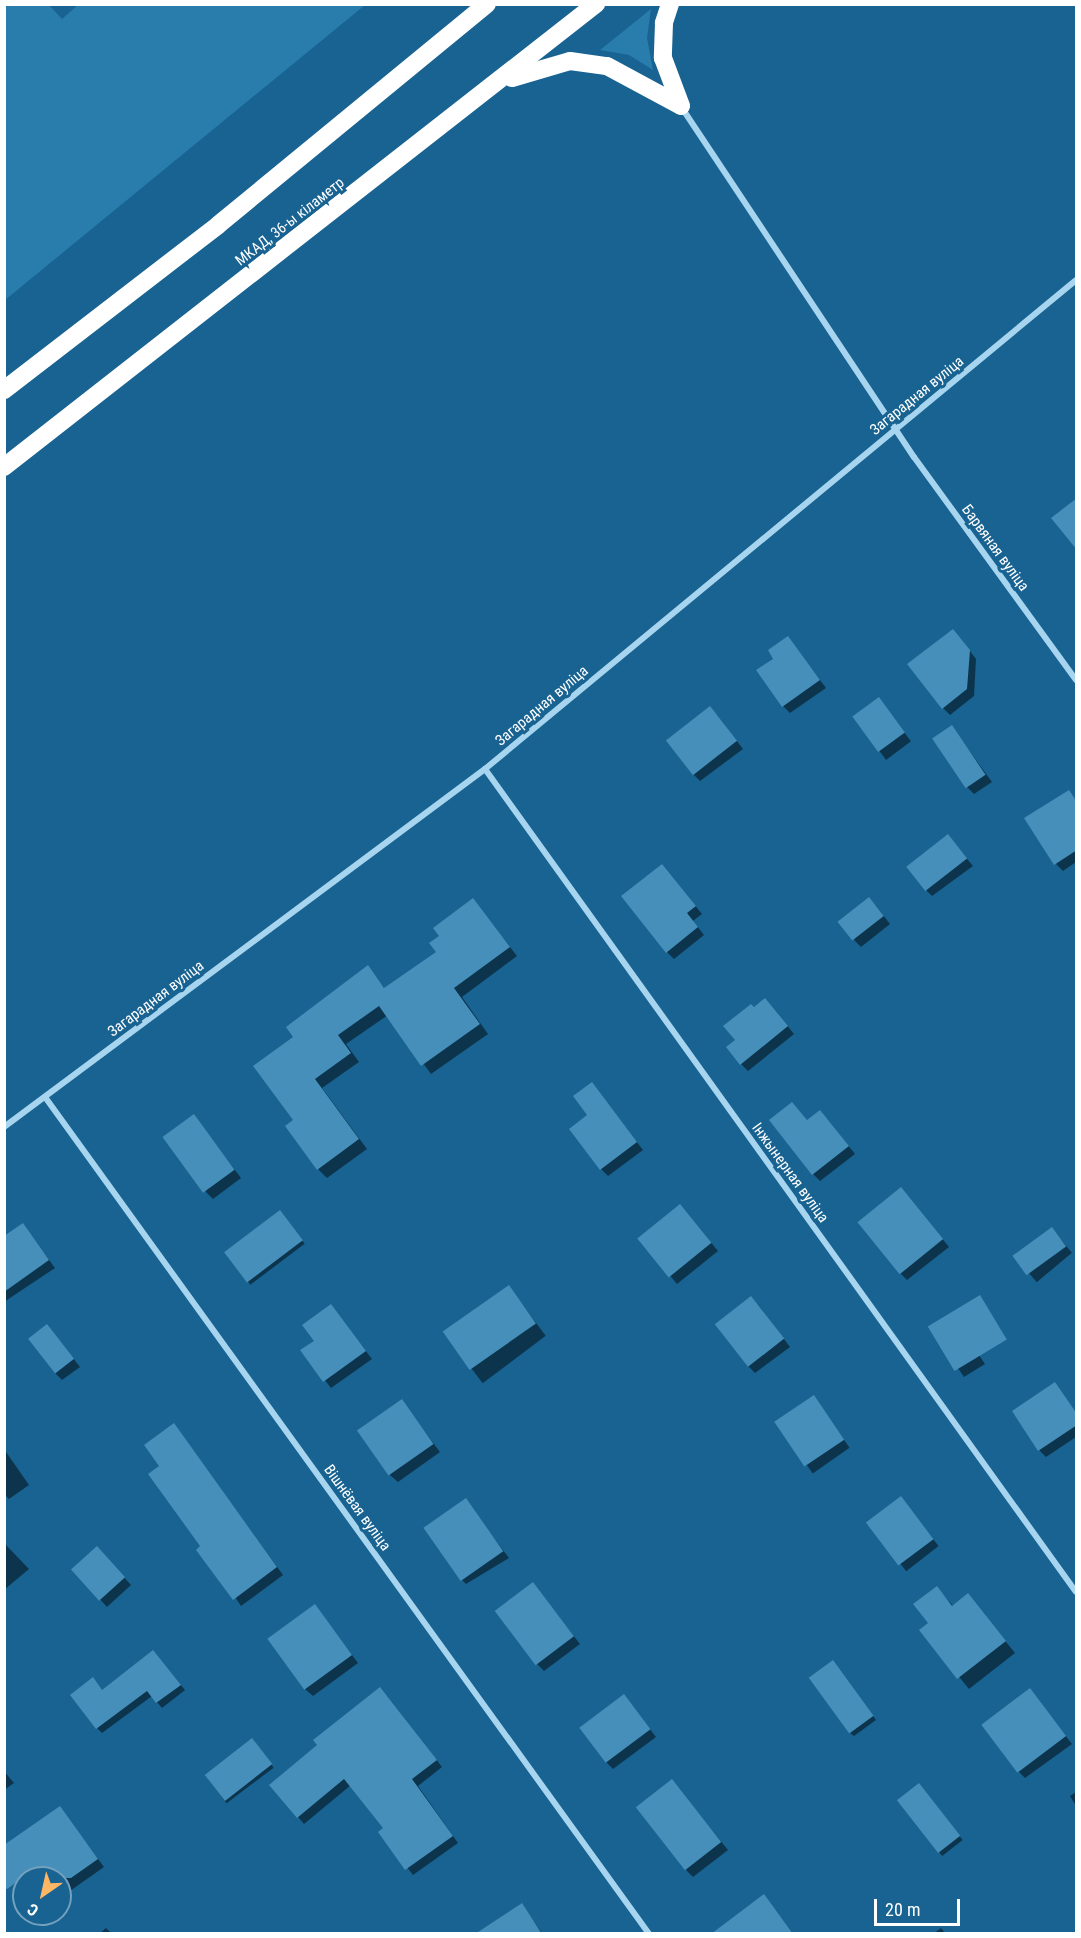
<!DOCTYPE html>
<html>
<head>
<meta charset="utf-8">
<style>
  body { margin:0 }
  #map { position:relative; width:1081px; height:1938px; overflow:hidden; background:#186391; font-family:"Roboto Condensed",sans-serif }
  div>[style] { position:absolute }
  .green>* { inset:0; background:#287dad }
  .shadow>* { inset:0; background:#0007; transform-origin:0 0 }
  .building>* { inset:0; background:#458fba; transform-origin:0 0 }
  .street>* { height:6px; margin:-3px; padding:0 3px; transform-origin:3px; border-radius:3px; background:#a7d5ef }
  .highway>* { height:18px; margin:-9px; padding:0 9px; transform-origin:9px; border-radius:9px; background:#fff }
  span { translate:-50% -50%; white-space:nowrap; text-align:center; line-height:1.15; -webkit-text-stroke:6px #186391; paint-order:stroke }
  .street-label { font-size:15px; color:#fff }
  .frame { position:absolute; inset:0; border:6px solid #fff; pointer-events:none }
  .north { position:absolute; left:12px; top:1866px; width:60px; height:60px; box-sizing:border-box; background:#186391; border:2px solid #74a1bd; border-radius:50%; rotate:214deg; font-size:16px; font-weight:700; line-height:24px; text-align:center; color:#fff }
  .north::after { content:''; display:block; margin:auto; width:21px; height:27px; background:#ffb665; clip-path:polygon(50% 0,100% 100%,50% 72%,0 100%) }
  .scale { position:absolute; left:874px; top:1899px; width:86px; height:27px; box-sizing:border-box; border:3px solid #fff; border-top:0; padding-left:8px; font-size:18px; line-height:21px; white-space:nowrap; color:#fff; -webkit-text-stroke:4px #186391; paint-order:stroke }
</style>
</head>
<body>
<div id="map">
  <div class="green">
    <div style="clip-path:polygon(79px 4px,365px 5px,5px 300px,5px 5px,49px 5px,62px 19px)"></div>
    <div style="clip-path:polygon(651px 9px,647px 38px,653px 70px,629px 55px,600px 50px)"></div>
  </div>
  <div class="shadow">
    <div style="clip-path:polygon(788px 638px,826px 688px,790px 713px,783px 706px,775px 659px)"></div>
    <div style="clip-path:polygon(960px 638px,976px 659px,974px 696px,950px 715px,943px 708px)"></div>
    <div style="left:879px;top:699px;width:53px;height:31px;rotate:53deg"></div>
    <div style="clip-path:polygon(717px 715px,743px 749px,700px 781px,693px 774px)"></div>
    <div style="clip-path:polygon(952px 727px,992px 782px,974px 794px,967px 787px)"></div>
    <div style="clip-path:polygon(1068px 791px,1076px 800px,1076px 862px,1063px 871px,1056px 864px)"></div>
    <div style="clip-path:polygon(948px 836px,973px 866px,932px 896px,925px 889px)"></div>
    <div style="clip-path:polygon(669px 873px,702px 914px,693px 921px,704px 935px,674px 959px,667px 952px)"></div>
    <div style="clip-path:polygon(473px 900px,517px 956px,462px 997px,488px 1034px,431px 1074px,388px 1015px,346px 1044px,359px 1062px,322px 1088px,367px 1149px,327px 1178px,318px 1169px,295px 1121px,295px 1038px,367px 967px,385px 989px,438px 952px)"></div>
    <div style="clip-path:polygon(876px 906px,890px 924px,861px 947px,854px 940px)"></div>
    <div style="clip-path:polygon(772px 1007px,794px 1034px,748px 1071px,741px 1064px,737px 1040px,754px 1009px)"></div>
    <div style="clip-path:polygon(592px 1084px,643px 1150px,608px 1176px,601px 1169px,590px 1115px)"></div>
    <div style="clip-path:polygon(194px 1116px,241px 1178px,213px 1199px,206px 1192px)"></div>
    <div style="clip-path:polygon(827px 1119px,855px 1154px,820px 1181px,813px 1174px,807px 1122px)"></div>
    <div style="clip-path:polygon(908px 1196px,949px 1247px,907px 1280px,900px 1273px)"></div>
    <div style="clip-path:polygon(687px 1213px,718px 1251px,677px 1284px,639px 1238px)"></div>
    <div style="left:283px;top:1215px;width:36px;height:68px;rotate:53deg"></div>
    <div style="clip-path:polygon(23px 1225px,55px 1268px,4px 1302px,4px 1238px)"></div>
    <div style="left:1052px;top:1229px;width:31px;height:46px;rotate:50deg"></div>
    <div style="left:509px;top:1287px;width:61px;height:79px;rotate:53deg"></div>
    <div style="clip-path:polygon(758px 1305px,790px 1347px,755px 1373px,748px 1366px)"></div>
    <div style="clip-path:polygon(331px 1306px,372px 1359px,331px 1388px,302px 1351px,316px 1341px)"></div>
    <div style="clip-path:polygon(957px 1322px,985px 1364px,964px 1377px,930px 1327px)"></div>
    <div style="clip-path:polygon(47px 1325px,80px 1367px,62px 1380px,55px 1373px)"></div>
    <div style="clip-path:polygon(1055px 1384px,1076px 1413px,1076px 1437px,1046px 1457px,1039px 1450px)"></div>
    <div style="left:814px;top:1397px;width:62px;height:45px;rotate:55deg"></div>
    <div style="clip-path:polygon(402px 1401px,440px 1452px,398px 1482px,390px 1475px)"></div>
    <div style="clip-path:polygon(174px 1425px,283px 1575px,241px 1606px,202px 1546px,161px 1466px)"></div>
    <div style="clip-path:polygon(4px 1449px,29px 1485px,9px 1499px,4px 1494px)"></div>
    <div style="left:901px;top:1498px;width:61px;height:41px;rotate:52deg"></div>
    <div style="clip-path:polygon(465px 1500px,509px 1558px,466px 1584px,459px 1577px)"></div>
    <div style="clip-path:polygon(4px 1543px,29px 1569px,4px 1590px)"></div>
    <div style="clip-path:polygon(104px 1555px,131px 1585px,107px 1607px,73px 1570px)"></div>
    <div style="clip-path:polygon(533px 1584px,580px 1644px,544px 1671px,537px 1664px)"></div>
    <div style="clip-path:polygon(937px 1588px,954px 1607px,968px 1595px,1015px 1653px,969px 1689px,921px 1630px,930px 1623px)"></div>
    <div style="clip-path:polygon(315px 1606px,358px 1663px,313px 1696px,305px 1689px)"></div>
    <div style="clip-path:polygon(153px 1652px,185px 1690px,162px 1708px,152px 1696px,102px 1733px,97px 1728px,103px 1691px)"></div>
    <div style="clip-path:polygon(836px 1665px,876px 1720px,854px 1736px,850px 1733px)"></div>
    <div style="clip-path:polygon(1030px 1690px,1072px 1744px,1025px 1778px,1018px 1771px)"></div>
    <div style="clip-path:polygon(387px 1696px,442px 1767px,418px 1786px,458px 1843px,413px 1875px,380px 1832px,385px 1829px,351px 1785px,304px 1824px,298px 1817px,319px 1745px)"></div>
    <div style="clip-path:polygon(624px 1696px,656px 1737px,613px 1769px,606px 1762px)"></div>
    <div style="left:255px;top:1743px;width:31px;height:59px;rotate:53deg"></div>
    <div style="clip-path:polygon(4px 1771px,14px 1783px,4px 1790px)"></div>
    <div style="clip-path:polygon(672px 1781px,728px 1850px,693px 1877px,686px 1870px)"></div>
    <div style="left:922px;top:1788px;width:66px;height:26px;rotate:52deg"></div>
    <div style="clip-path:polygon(1076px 1792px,1076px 1806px,1070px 1796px)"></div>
    <div style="clip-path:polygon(60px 1808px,104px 1867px,60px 1898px,60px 1878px,24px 1878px,24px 1889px,20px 1892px,4px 1874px)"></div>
    <div style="clip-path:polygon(764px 1896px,793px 1934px,735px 1934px)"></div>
    <div style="clip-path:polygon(521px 1904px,543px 1934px,478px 1934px)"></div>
    <div style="clip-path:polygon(106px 1928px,112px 1934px,99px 1934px)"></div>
    <div style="clip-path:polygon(941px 1928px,946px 1934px,933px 1934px)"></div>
  </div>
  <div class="building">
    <div style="clip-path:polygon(1077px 498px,1077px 550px,1051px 518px)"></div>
    <div style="clip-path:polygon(953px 629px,970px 650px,967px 689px,942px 709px,907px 664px)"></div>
    <div style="clip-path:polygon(788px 636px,820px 680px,782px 707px,756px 670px,773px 659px,768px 650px)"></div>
    <div style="left:879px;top:697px;width:44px;height:33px;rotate:54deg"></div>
    <div style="left:710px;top:706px;width:44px;height:56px;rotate:52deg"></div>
    <div style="left:952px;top:725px;width:60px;height:24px;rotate:56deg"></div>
    <div style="clip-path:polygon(1069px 790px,1077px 802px,1077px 850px,1054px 865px,1024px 818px)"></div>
    <div style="left:948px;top:834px;width:31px;height:53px;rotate:52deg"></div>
    <div style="clip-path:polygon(662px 864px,696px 906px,687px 913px,698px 927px,666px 953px,621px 896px)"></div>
    <div style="left:869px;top:897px;width:24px;height:40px;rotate:52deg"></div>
    <div style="clip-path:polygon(473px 898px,510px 947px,454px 988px,480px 1024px,421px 1066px,379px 1006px,338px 1035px,351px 1053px,315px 1079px,359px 1139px,317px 1170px,285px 1126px,293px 1120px,253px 1066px,293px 1037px,286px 1027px,368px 965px,384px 988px,436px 952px,429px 943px,439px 936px,433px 928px)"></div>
    <div style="clip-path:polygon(765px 998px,788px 1026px,740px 1065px,726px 1047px,735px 1040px,723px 1026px,751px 1004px,754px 1007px)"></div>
    <div style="clip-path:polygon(592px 1082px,637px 1142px,600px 1170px,569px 1129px,587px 1115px,573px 1096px)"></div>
    <div style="clip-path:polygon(792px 1102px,807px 1120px,820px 1110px,849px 1146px,812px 1175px,769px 1120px)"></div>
    <div style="left:194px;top:1114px;width:69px;height:39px;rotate:54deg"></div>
    <div style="left:901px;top:1187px;width:67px;height:56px;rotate:51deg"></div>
    <div style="left:680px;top:1204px;width:50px;height:55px;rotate:51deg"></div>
    <div style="left:280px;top:1210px;width:38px;height:70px;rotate:53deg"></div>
    <div style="clip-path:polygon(23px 1223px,49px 1260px,4px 1292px,4px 1236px)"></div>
    <div style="left:1052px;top:1227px;width:24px;height:49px;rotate:54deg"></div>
    <div style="left:509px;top:1285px;width:47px;height:81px;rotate:55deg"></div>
    <div style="left:980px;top:1295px;width:52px;height:61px;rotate:59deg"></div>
    <div style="left:751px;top:1296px;width:54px;height:46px;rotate:52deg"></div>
    <div style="clip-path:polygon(331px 1304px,366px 1351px,323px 1382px,300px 1350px,314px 1341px,302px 1325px)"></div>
    <div style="left:47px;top:1324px;width:44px;height:24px;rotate:52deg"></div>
    <div style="clip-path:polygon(1055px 1382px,1077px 1414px,1077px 1425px,1038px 1451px,1012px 1411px)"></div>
    <div style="left:814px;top:1395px;width:54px;height:48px;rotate:56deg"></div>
    <div style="left:402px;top:1399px;width:55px;height:55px;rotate:55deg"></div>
    <div style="clip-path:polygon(174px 1423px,277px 1567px,233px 1600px,196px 1550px,200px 1546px,148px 1474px,159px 1466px,144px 1445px)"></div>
    <div style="left:901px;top:1496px;width:54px;height:44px;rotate:53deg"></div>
    <div style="left:466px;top:1498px;width:65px;height:52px;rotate:55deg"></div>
    <div style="left:97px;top:1546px;width:42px;height:35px;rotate:48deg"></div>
    <div style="left:533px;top:1582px;width:68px;height:48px;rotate:53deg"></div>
    <div style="clip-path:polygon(937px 1586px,952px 1606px,968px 1593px,1006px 1641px,957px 1679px,919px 1630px,928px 1623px,913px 1604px)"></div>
    <div style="left:315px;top:1604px;width:63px;height:59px;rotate:54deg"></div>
    <div style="clip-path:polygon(153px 1650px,181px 1685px,156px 1703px,147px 1691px,96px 1729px,70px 1695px,93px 1677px,102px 1690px)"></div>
    <div style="left:833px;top:1660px;width:69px;height:30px;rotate:54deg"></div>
    <div style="clip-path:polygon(380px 1687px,437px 1760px,412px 1779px,453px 1836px,405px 1870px,378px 1832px,383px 1828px,344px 1779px,297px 1818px,269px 1785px,317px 1745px,313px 1740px)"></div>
    <div style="left:1030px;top:1688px;width:60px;height:61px;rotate:53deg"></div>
    <div style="left:624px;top:1694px;width:44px;height:56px;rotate:53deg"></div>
    <div style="left:252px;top:1738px;width:33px;height:60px;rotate:52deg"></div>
    <div style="left:672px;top:1779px;width:80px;height:46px;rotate:52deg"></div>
    <div style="left:919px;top:1783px;width:67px;height:28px;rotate:52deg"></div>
    <div style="clip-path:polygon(60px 1806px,98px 1859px,71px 1878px,23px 1878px,4px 1891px,4px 1845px)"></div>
    <div style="clip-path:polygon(764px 1894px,793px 1934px,711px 1934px)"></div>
    <div style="clip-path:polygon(522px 1903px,542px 1934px,475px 1934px)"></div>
  </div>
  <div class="street">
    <div style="left:682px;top:108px;width:419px;rotate:56.4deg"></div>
    <div style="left:914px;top:457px;width:276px;rotate:54deg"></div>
    <div style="left:485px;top:769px;width:1013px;rotate:54.32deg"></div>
    <div style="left:45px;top:1097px;width:1032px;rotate:54.18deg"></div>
    <div style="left:4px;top:1127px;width:600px;rotate:-36.66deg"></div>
    <div style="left:485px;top:769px;width:767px;rotate:-39.6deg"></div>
  </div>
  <div class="highway">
    <div style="left:670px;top:4px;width:20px;rotate:108deg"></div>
    <div style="left:664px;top:23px;width:35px;rotate:92deg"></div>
    <div style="left:663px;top:58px;width:51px;rotate:69.4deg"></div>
    <div style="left:512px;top:78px;width:60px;rotate:-16.3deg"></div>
    <div style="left:570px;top:61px;width:37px;rotate:8deg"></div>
    <div style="left:607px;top:66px;width:84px;rotate:28.4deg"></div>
    <div style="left:4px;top:390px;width:270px;rotate:-37.6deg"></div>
    <div style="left:218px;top:225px;width:348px;rotate:-39.4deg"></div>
    <div style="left:4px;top:467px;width:752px;rotate:-38.03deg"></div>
  </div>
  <div class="street-label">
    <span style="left:290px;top:222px;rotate:-38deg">МКАД, 36-ы кіламетр</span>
    <span style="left:917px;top:396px;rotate:-39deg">Загарадная вуліца</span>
    <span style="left:995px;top:548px;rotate:54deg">Барвяная вуліца</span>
    <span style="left:542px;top:706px;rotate:-40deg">Загарадная вуліца</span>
    <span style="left:156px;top:999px;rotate:-37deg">Загарадная вуліца</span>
    <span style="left:790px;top:1173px;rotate:54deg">Інжынерная вуліца</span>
    <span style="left:357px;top:1508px;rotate:54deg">Вішнёвая вуліца</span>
  </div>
  <div class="frame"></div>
  <div class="north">С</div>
  <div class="scale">20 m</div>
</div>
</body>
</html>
